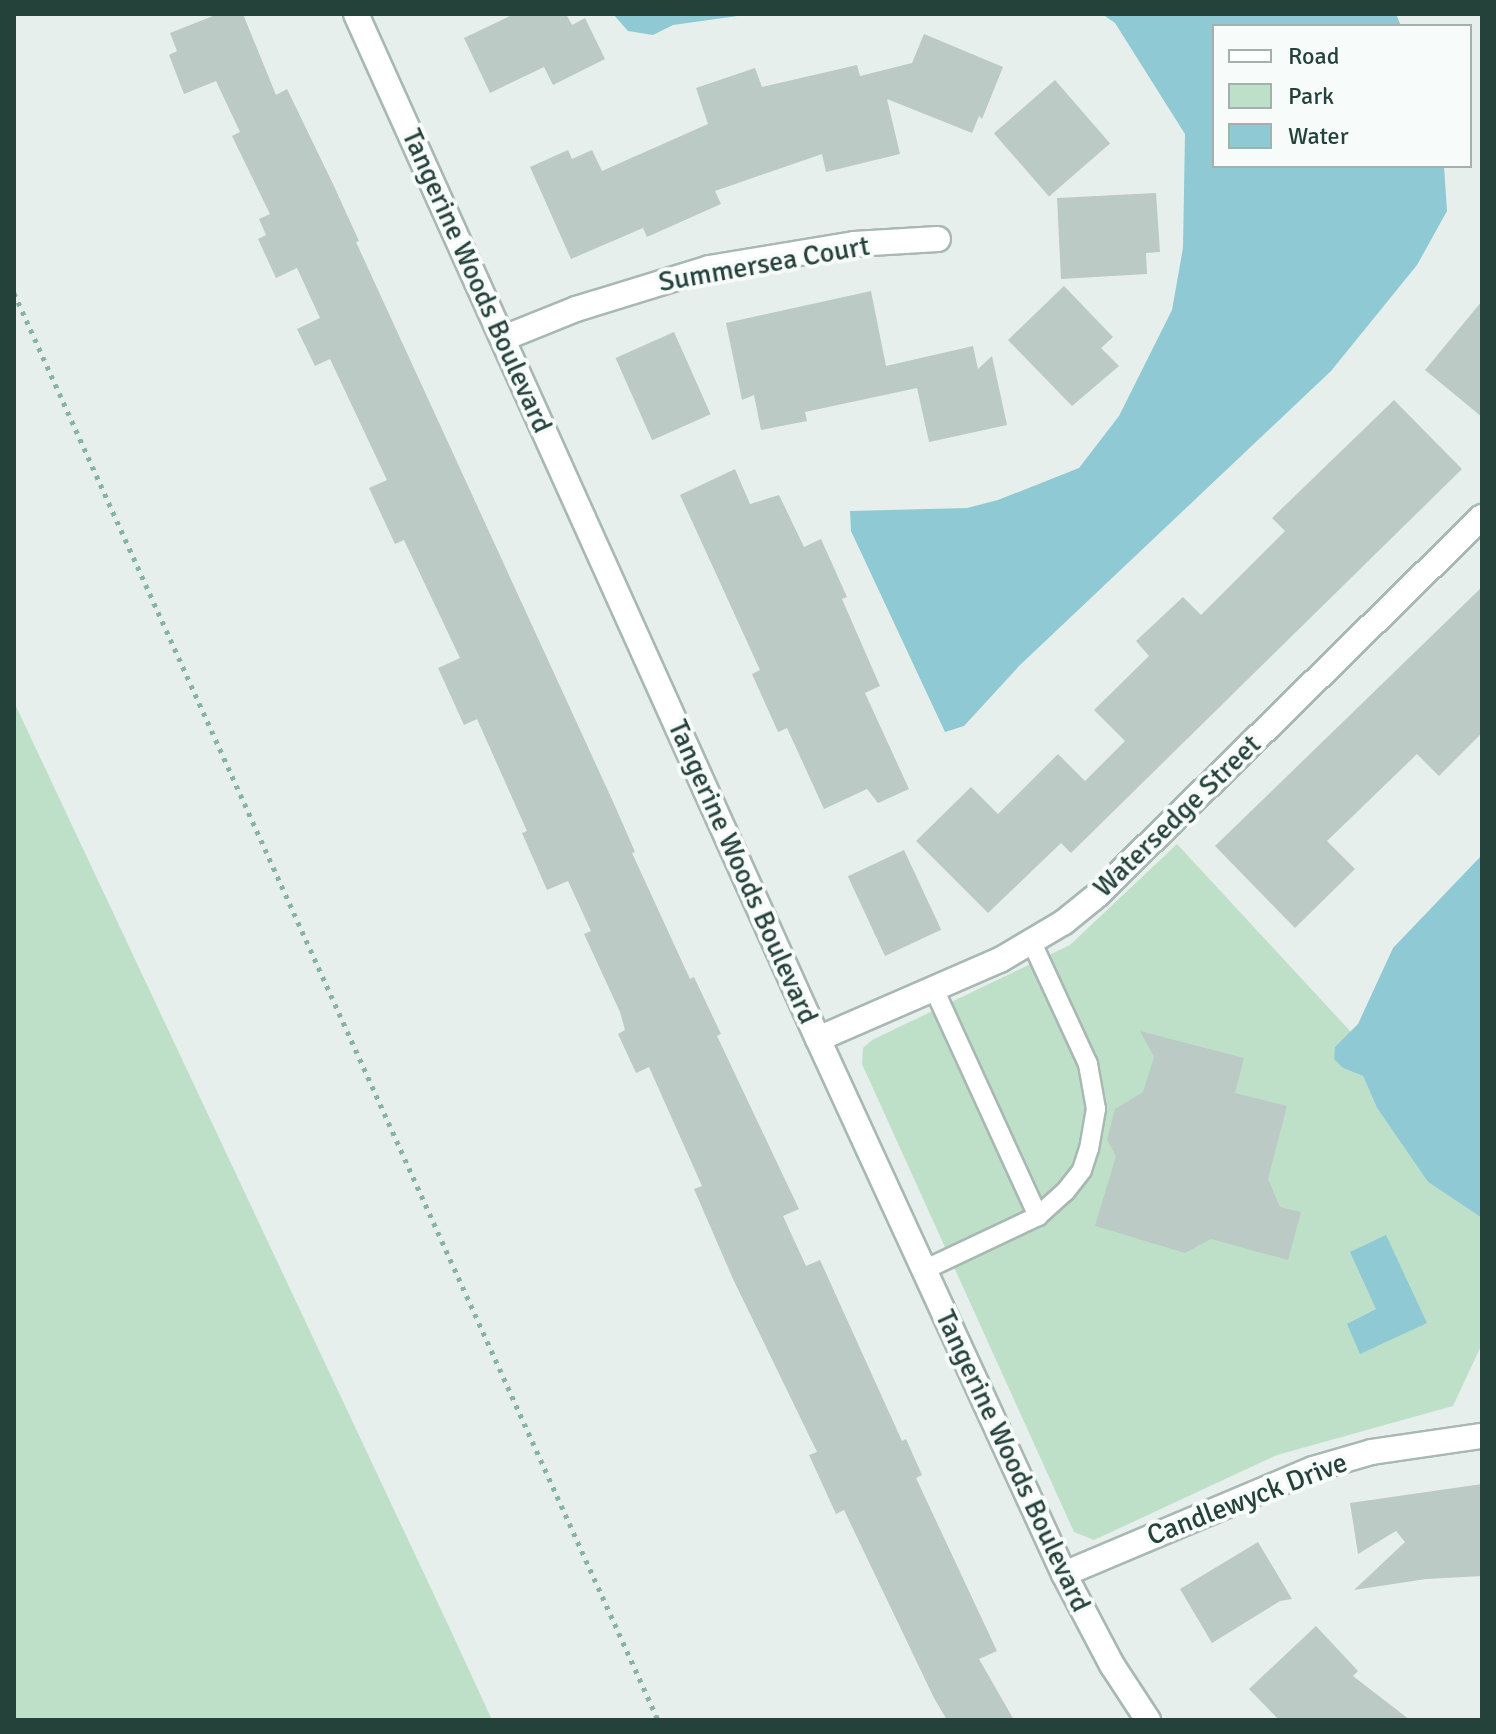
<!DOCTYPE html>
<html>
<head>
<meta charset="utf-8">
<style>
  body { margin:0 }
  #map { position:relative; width:1496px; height:1734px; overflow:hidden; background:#e6efeb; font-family:Signika,sans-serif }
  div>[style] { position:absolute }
  .green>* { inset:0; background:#bfe0c8 }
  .water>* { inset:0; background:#8ec9d4 }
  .building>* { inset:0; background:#bbcac4; transform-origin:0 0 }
  .path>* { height:5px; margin-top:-2.5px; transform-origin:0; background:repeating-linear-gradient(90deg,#86b3a5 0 4px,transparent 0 10px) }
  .roads { filter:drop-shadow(2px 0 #a8b8b2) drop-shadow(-2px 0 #a8b8b2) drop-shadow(0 2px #a8b8b2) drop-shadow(0 -2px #a8b8b2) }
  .service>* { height:18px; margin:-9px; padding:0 9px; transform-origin:9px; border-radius:9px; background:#fff }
  .minor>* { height:24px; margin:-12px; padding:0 12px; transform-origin:12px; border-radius:12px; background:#fff }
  span { translate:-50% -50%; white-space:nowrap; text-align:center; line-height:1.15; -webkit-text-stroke:8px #f7fbf9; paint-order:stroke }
  .street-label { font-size:28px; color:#24423a }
  .frame { position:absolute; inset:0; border:16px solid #24423a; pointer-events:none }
  .legend { position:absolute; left:1212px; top:24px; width:260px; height:144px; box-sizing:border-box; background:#f7fbf9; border:2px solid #a3b1ad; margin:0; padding:10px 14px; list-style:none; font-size:24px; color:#24423a }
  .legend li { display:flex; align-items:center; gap:16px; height:40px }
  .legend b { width:40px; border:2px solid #a3b1ad }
</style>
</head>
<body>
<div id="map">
  <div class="green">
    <div style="clip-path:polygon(14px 702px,451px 1631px,492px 1720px,14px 1720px)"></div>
    <div style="clip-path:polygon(1177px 844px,1351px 1032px,1335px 1047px,1343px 1068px,1363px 1076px,1377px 1108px,1428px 1182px,1482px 1218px,1482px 1344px,1453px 1406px,1277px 1455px,1094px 1540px,1074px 1532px,862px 1064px,863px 1048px,872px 1040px,1070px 945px)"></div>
  </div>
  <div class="water">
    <div style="clip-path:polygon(613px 14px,752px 14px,673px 25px,653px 35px,628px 31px)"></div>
    <div style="clip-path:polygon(1102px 14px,1396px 14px,1401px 26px,1214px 26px,1214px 166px,1444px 166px,1447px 211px,1417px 265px,1331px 371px,1020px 665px,964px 726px,945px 732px,851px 531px,850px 511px,967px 508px,998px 500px,1079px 468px,1119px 416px,1172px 310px,1183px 248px,1185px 134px,1115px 23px)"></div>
    <div style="clip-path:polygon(1482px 855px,1482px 1218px,1428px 1182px,1377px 1108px,1363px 1076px,1343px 1068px,1334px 1059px,1335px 1047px,1358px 1024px,1393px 948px)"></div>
    <div style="clip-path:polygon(1386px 1235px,1427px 1323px,1360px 1354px,1347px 1324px,1376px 1309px,1350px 1252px)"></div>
  </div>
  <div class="building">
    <div style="clip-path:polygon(218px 14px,243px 14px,276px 95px,287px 89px,333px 184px,359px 241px,356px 242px,615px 806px,635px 852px,632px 853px,690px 979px,694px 977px,721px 1034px,717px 1036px,799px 1209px,783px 1216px,806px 1266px,820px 1260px,902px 1441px,906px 1439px,922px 1475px,916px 1478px,997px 1651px,979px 1659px,1014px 1720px,947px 1720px,934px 1698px,844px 1510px,836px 1514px,809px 1455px,817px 1452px,733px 1279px,694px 1189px,702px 1186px,649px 1067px,636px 1073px,618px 1034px,625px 1030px,620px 1012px,584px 934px,591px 931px,568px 881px,547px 890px,522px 833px,527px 831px,477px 719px,464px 725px,438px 668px,460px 658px,404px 540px,395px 544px,369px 488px,387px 480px,330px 359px,315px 366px,297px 329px,320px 318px,297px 268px,276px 278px,258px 239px,266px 235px,259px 219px,270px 214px,232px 136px,240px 132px,216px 81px,184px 94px,169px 55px,177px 51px,170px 33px)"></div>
    <div style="clip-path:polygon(514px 14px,566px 14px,572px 25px,585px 18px,605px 59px,553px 85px,544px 67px,490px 93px,464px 38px)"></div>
    <div style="clip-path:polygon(924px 34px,1003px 67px,982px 119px,979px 116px,972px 133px,887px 99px,900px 154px,826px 172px,822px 154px,715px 191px,721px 204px,647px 237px,643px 228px,571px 259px,530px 167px,568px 150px,572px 159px,592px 150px,602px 171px,708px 124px,696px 88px,755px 68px,762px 87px,857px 65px,860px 76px,912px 63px)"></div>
    <div style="left:1055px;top:80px;width:84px;height:81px;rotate:49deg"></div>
    <div style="clip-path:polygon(1156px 193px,1160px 252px,1146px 253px,1147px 274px,1061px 279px,1057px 198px)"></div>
    <div style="clip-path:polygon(1064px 286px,1113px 337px,1101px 348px,1119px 366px,1072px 406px,1008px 340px)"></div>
    <div style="clip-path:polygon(871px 291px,886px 366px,973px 346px,978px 369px,992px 356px,1007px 425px,929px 442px,917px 388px,805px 412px,807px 421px,761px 430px,754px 395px,742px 400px,726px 323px)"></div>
    <div style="clip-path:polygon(1482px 301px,1482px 417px,1425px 370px)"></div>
    <div style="left:674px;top:332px;width:90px;height:64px;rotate:66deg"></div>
    <div style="clip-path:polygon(1394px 400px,1462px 469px,1071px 853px,1061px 843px,988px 913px,916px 841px,971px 787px,998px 814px,1058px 754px,1085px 781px,1125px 741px,1094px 710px,1149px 656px,1136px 641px,1183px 597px,1201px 615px,1285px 531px,1272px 518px)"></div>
    <div style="clip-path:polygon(735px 469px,750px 504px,779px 495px,804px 547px,821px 539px,847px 597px,842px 599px,880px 686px,865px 693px,909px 789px,878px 803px,867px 789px,824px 809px,787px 728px,778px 732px,752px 674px,760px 670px,680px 495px)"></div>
    <div style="clip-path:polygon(1482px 587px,1482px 733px,1439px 776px,1417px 754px,1327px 841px,1355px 869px,1295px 928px,1215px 846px)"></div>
    <div style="left:904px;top:850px;width:88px;height:62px;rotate:65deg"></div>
    <div style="clip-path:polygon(1140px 1031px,1244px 1058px,1235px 1093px,1287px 1106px,1268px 1179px,1280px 1207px,1301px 1212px,1288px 1260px,1211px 1239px,1185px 1253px,1095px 1226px,1116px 1156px,1107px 1140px,1115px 1109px,1143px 1092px,1154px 1057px)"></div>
    <div style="clip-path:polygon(1482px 1484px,1482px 1576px,1426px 1579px,1354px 1590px,1405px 1542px,1396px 1531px,1358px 1554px,1350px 1503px)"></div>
    <div style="clip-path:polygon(1258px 1542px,1292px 1599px,1280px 1601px,1212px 1643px,1180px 1589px)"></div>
    <div style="clip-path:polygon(1316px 1626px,1358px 1671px,1353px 1676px,1410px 1720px,1279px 1720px,1249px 1689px)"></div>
  </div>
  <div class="path">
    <div style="left:14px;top:293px;width:1566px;rotate:65.71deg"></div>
  </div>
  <div class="roads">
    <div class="service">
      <div style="left:934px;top:989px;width:250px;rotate:65.4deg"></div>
      <div style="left:924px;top:1270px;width:126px;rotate:-25.3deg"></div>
      <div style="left:1038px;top:1216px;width:36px;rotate:-42deg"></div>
      <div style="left:1065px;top:1192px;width:28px;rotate:-52deg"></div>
      <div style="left:1082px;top:1170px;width:22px;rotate:-72deg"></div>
      <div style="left:1089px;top:1149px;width:41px;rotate:-80.1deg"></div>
      <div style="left:1096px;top:1109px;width:46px;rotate:-100.1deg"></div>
      <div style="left:1088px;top:1064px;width:133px;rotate:-114.8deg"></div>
    </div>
    <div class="minor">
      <div style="left:356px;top:14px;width:1124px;rotate:65.74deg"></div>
      <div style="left:818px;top:1039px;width:589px;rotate:65.31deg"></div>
      <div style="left:1064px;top:1574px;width:103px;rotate:62.2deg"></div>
      <div style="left:1112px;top:1665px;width:66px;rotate:56.8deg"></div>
      <div style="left:504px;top:338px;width:78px;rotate:-21.9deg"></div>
      <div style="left:576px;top:309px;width:139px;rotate:-17.1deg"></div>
      <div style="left:709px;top:268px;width:147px;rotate:-9.4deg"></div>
      <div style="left:854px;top:244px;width:84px;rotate:-3.4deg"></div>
      <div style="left:818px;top:1039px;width:198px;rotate:-23.5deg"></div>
      <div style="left:1000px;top:960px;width:74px;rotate:-30.7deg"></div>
      <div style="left:1064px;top:922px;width:38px;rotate:-39deg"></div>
      <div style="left:1094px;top:898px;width:544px;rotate:-44.48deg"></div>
      <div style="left:1064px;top:1574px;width:270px;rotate:-22.9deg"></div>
      <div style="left:1313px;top:1469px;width:61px;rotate:-16.1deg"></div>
      <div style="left:1372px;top:1452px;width:111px;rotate:-8.3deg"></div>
    </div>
  </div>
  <div class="street-label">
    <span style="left:764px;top:264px;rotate:-10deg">Summersea Court</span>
    <span style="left:477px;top:281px;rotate:66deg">Tangerine Woods Boulevard</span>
    <span style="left:1177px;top:816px;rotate:-44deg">Watersedge Street</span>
    <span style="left:743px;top:872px;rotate:66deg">Tangerine Woods Boulevard</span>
    <span style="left:1013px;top:1461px;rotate:65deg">Tangerine Woods Boulevard</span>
    <span style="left:1247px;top:1499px;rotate:-21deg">Candlewyck Drive</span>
  </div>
  <div class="frame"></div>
  <ul class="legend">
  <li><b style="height:10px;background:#fff"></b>Road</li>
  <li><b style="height:22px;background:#bfe0c8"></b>Park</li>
  <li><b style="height:22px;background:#8ec9d4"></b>Water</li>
  </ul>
</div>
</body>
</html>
